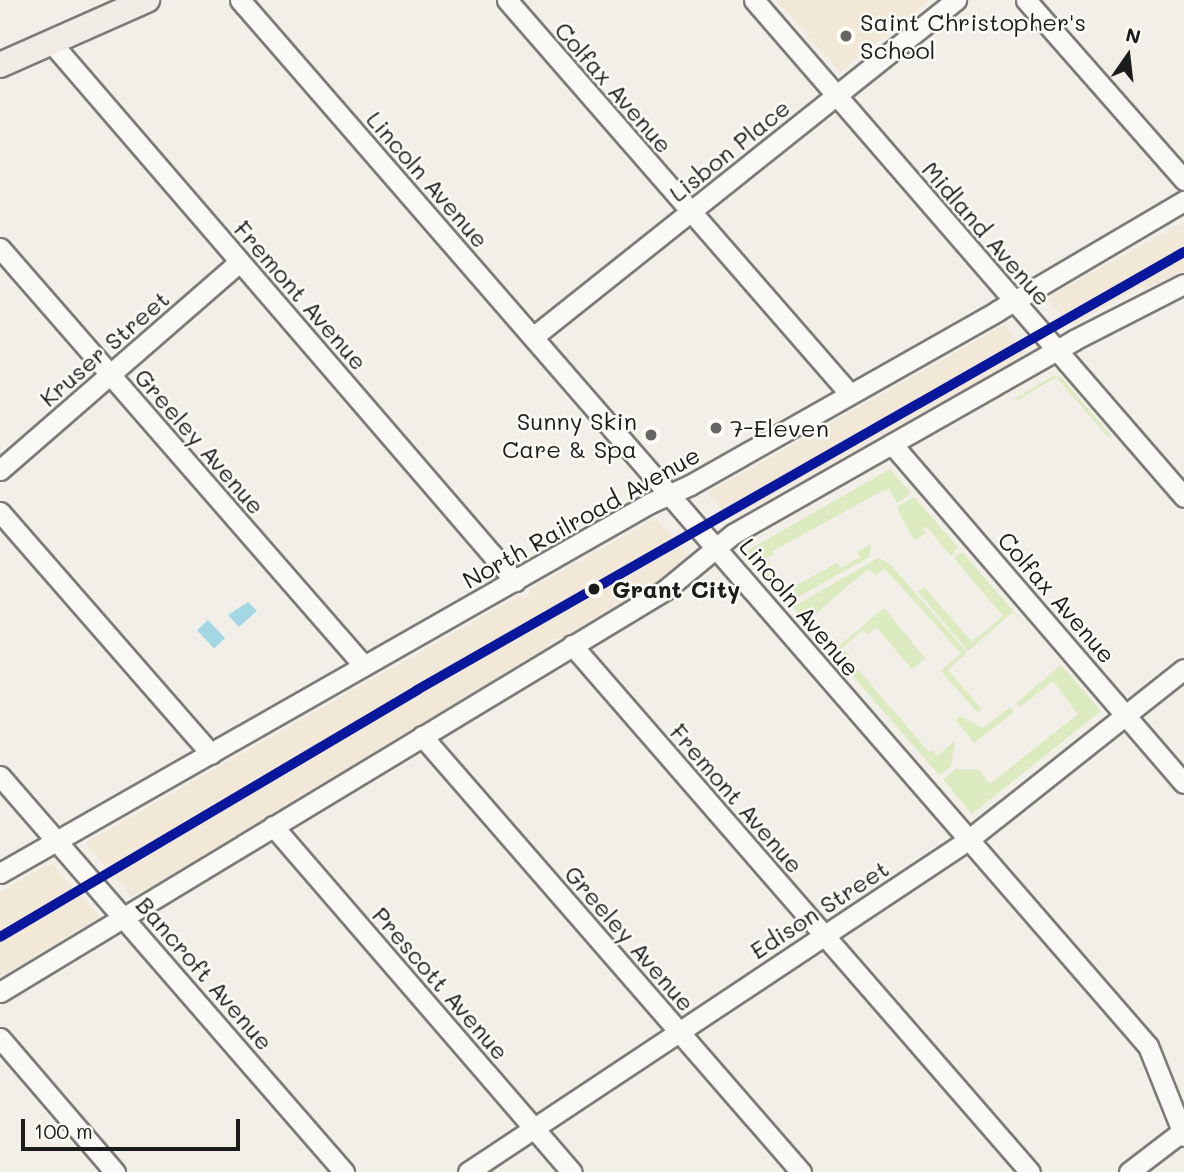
<!DOCTYPE html>
<html>
<head>
<meta charset="utf-8">
<style>
  body { margin:0 }
  #map { position:relative; width:1184px; height:1172px; overflow:hidden; background:#f2efe8; font-family:Mali,sans-serif }
  div>[style] { position:absolute }
  .built>* { inset:0; background:#f1e8d8 }
  .green>* { inset:0; background:#dcebc0 }
  .water>* { inset:0; background:#a4d7e4; transform-origin:0 0 }
  .roads { filter:drop-shadow(2px 0 #7c7b78) drop-shadow(-2px 0 #7c7b78) drop-shadow(0 2px #7c7b78) drop-shadow(0 -2px #7c7b78) }
  .minor>* { height:19px; margin:-9.5px; padding:0 9.5px; transform-origin:9.5px; border-radius:9.5px; background:#faf9f6 }
  .major>* { height:24px; margin:-12px; padding:0 12px; transform-origin:12px; border-radius:12px; background:#f1ece5 }
  .metro-1>* { height:10px; margin:-5px; padding:0 5px; transform-origin:5px; border-radius:5px; background:#08179c }
  .dots>* { width:19px; height:19px; translate:-50% -50%; box-sizing:border-box; border:4px solid #fdfcf7; border-radius:50% }
  span { translate:-50% -50%; white-space:nowrap; text-align:center; line-height:1.15; -webkit-text-stroke:5px #fdfcf7; paint-order:stroke }
  .poi-label { font-size:24px; color:#1c1c1c }
  .left { translate:0 -50%; text-align:left }
  .right { translate:-100% -50%; text-align:right }
  .street-label { font-size:24px; color:#1c1c1c }
  .stop-label { font-size:24px; color:#1c1c1c; font-weight:700 }
  .north { position:absolute; left:1093px; top:21px; width:70px; height:70px; -webkit-text-stroke:5px #fdfcf7; paint-order:stroke; rotate:14deg; font-size:19px; font-weight:700; line-height:28px; text-align:center; color:#1c1c1c }
  .north::after { content:''; display:block; margin:auto; width:24px; height:32px; background:#1c1c1c; clip-path:polygon(50% 0,100% 100%,50% 72%,0 100%) }
  .scale { position:absolute; left:21px; top:1119px; width:219px; height:32px; box-sizing:border-box; border:4px solid #1c1c1c; border-top:0; padding-left:9px; font-size:21px; line-height:24px; white-space:nowrap; color:#1c1c1c; -webkit-text-stroke:5px #fdfcf7; paint-order:stroke }
</style>
</head>
<body>
<div id="map">
  <div class="built">
    <div style="clip-path:polygon(776px 0,930px 0,840px 72px)"></div>
    <div style="clip-path:polygon(1184px 222px,1184px 270px,1144px 290px,1141px 286px,1072px 326px,1046px 298px)"></div>
    <div style="clip-path:polygon(1004px 325px,1028px 352px,973px 384px,730px 520px,707px 493px)"></div>
    <div style="clip-path:polygon(656px 518px,689px 555px,662px 579px,559px 639px,553px 639px,547px 647px,156px 884px,132px 897px,85px 843px,519px 596px,524px 598px,530px 595px,530px 589px)"></div>
    <div style="clip-path:polygon(51px 863px,100px 917px,0 977px,0 892px)"></div>
  </div>
  <div class="green">
    <div style="clip-path:polygon(1053px 376px,1061px 377px,1111px 436px,1109px 438px,1056px 377px,1018px 400px,1014px 399px)"></div>
    <div style="clip-path:polygon(890px 469px,910px 492px,909px 495px,897px 503px,889px 489px,882px 491px,773px 551px,774px 554px,767px 558px,775px 573px,767px 578px,745px 552px)"></div>
    <div style="clip-path:polygon(914px 497px,958px 547px,951px 556px,927px 527px,923px 529px,926px 533px,915px 541px,898px 511px,898px 506px)"></div>
    <div style="clip-path:polygon(871px 544px,869px 557px,798px 597px,793px 587px,837px 563px,841px 568px,860px 557px,857px 552px)"></div>
    <div style="clip-path:polygon(960px 553px,963px 553px,1042px 644px,1013px 612px,968px 651px,918px 592px,924px 587px,972px 642px,1003px 616px,954px 558px)"></div>
    <div style="clip-path:polygon(878px 558px,889px 563px,965px 650px,966px 653px,948px 670px,980px 707px,981px 711px,977px 712px,941px 671px,961px 653px,885px 569px,875px 575px,868px 569px,808px 620px,815px 633px,793px 607px)"></div>
    <div style="clip-path:polygon(884px 608px,925px 658px,912px 669px,876px 627px,868px 634px,863px 630px,834px 655px,823px 642px,833px 651px)"></div>
    <div style="clip-path:polygon(845px 650px,850px 656px,848px 658px,929px 752px,932px 750px,937px 756px,955px 741px,951px 767px,939px 775px,837px 658px)"></div>
    <div style="clip-path:polygon(1061px 665px,1101px 711px,972px 814px,943px 779px,956px 769px,979px 770px,990px 784px,1078px 714px,1053px 681px,1020px 707px,1016px 703px)"></div>
    <div style="clip-path:polygon(1010px 707px,1014px 712px,974px 743px,956px 720px,960px 716px,983px 728px)"></div>
  </div>
  <div class="water">
    <div style="clip-path:polygon(248px 602px,257px 611px,239px 627px,228px 615px)"></div>
    <div style="left:208px;top:620px;width:25px;height:15px;rotate:47deg"></div>
  </div>
  <div class="roads">
    <div class="minor">
      <div style="left:240px;top:0;width:1385px;rotate:49.04deg"></div>
      <div style="left:1148px;top:1046px;width:97px;rotate:68.2deg"></div>
      <div style="left:507px;top:0;width:522px;rotate:48.96deg"></div>
      <div style="left:754px;top:0;width:657px;rotate:49.13deg"></div>
      <div style="left:1026px;top:0;width:240px;rotate:48.7deg"></div>
      <div style="left:50px;top:41px;width:713px;rotate:49.27deg"></div>
      <div style="left:0;top:248px;width:554px;rotate:48.95deg"></div>
      <div style="left:533px;top:337px;width:541px;rotate:-38.54deg"></div>
      <div style="left:892px;top:444px;width:447px;rotate:49.3deg"></div>
      <div style="left:0;top:470px;width:317px;rotate:-41deg"></div>
      <div style="left:0;top:512px;width:321px;rotate:48.9deg"></div>
      <div style="left:572px;top:645px;width:698px;rotate:49.01deg"></div>
      <div style="left:422px;top:736px;width:578px;rotate:49deg"></div>
      <div style="left:0;top:776px;width:525px;rotate:49.02deg"></div>
      <div style="left:273px;top:826px;width:457px;rotate:49.2deg"></div>
      <div style="left:0;top:873px;width:748px;rotate:-29.65deg"></div>
      <div style="left:650px;top:503px;width:44px;rotate:-24.2deg"></div>
      <div style="left:690px;top:485px;width:353px;rotate:-29.5deg"></div>
      <div style="left:997px;top:311px;width:217px;rotate:-30.5deg"></div>
      <div style="left:0;top:992px;width:777px;rotate:-31.15deg"></div>
      <div style="left:665px;top:590px;width:88px;rotate:-39.5deg"></div>
      <div style="left:733px;top:534px;width:392px;rotate:-29.6deg"></div>
      <div style="left:1074px;top:340px;width:123px;rotate:-27deg"></div>
      <div style="left:0;top:1038px;width:177px;rotate:49.4deg"></div>
      <div style="left:468px;top:1172px;width:600px;rotate:-33.58deg"></div>
      <div style="left:968px;top:840px;width:275px;rotate:-38.4deg"></div>
      <div style="left:1129px;top:1172px;width:69px;rotate:-37.4deg"></div>
    </div>
    <div class="major">
      <div style="left:0;top:65px;width:161px;rotate:-23.9deg"></div>
    </div>
  </div>
  <div class="metro-1">
    <div style="left:0;top:937px;width:485px;rotate:-30.6deg"></div>
    <div style="left:417px;top:690px;width:883px;rotate:-29.73deg"></div>
  </div>
  <div class="dots">
    <div style="left:846px;top:36px;background:#676663"></div>
    <div style="left:716px;top:428px;background:#676663"></div>
    <div style="left:651px;top:435px;background:#676663"></div>
    <div style="left:594px;top:589px;background:#1c1c1c"></div>
  </div>
  <div class="poi-label">
    <span class="left" style="left:860px;top:36px">Saint Christopher's<br>School</span>
    <span class="right" style="left:637px;top:435px">Sunny Skin<br>Care &amp; Spa</span>
    <span class="left" style="left:730px;top:428px">7-Eleven</span>
  </div>
  <div class="street-label">
    <span style="left:614px;top:87px;rotate:49deg">Colfax Avenue</span>
    <span style="left:729px;top:150px;rotate:-39deg">Lisbon Place</span>
    <span style="left:428px;top:179px;rotate:49deg">Lincoln Avenue</span>
    <span style="left:987px;top:233px;rotate:49deg">Midland Avenue</span>
    <span style="left:301px;top:295px;rotate:49deg">Fremont Avenue</span>
    <span style="left:104px;top:348px;rotate:-41deg">Kruser Street</span>
    <span style="left:200px;top:441px;rotate:49deg">Greeley Avenue</span>
    <span style="left:581px;top:517px;rotate:-29deg">North Railroad Avenue</span>
    <span style="left:1057px;top:597px;rotate:49deg">Colfax Avenue</span>
    <span style="left:800px;top:607px;rotate:50deg">Lincoln Avenue</span>
    <span style="left:737px;top:798px;rotate:49deg">Fremont Avenue</span>
    <span style="left:819px;top:909px;rotate:-33deg">Edison Street</span>
    <span style="left:630px;top:938px;rotate:49deg">Greeley Avenue</span>
    <span style="left:205px;top:973px;rotate:49deg">Bancroft Avenue</span>
    <span style="left:441px;top:983px;rotate:49deg">Prescott Avenue</span>
  </div>
  <div class="stop-label">
    <span class="left" style="left:612px;top:589px">Grant City</span>
  </div>
  <div class="north">N</div>
  <div class="scale">100 m</div>
</div>
</body>
</html>
